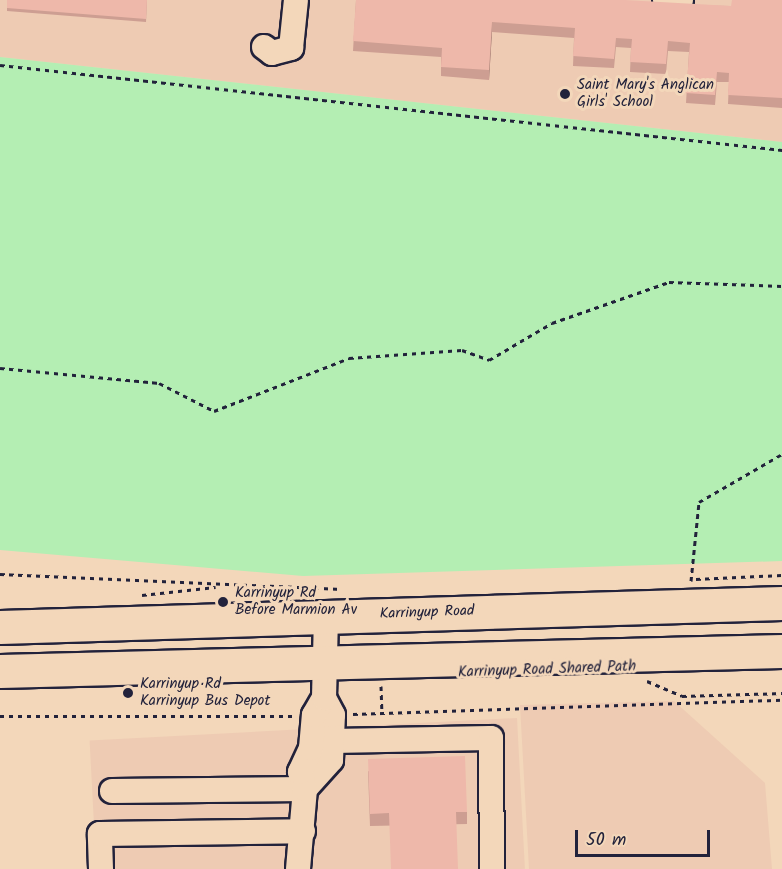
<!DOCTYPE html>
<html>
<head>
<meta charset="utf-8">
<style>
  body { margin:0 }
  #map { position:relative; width:782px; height:869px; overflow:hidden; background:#f3d7ba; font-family:Kalam,sans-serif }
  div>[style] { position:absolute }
  .built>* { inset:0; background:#eecbb3; transform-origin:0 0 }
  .green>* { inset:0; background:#b4eeb3 }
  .path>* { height:3px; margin-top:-1.5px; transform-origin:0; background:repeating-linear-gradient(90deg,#22223b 0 4.5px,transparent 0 9px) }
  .roads { filter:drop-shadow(2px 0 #22223b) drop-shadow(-2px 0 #22223b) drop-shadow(0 2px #22223b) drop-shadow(0 -2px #22223b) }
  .minor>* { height:24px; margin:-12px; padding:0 12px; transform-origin:12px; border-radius:12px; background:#f3d7ba }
  .highway>* { height:33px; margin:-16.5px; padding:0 16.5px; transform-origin:16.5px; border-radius:16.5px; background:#f3d7ba }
  .wall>* { inset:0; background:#cd9e92 }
  .shaded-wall>* { inset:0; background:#a78177 }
  .building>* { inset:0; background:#eeb8aa }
  .dots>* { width:16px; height:16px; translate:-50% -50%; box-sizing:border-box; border:3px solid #f3d7ba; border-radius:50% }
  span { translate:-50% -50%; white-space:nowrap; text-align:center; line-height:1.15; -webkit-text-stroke:6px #f3d7ba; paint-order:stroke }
  .poi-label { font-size:15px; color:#22223b }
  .left { translate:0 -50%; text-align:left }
  .street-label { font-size:15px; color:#22223b }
  .scale { position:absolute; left:575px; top:830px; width:135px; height:27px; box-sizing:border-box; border:3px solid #22223b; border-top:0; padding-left:8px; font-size:18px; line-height:21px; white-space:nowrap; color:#22223b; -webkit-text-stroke:4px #f3d7ba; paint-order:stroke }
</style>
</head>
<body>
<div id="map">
  <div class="built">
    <div style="clip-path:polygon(0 0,782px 0,782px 142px,0 57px)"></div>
    <div style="clip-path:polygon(674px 701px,765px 783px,772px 869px,529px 869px,520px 705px)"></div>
    <div style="left:517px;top:718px;width:151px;height:428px;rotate:87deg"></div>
  </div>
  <div class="green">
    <div style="clip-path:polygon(0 57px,782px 142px,782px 561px,303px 576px,0 550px)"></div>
  </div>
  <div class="path">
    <div style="left:0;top:65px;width:787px;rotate:6.2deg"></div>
    <div style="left:0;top:368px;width:160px;rotate:5.4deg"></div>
    <div style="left:159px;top:383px;width:62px;rotate:27deg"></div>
    <div style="left:214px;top:411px;width:145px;rotate:-21.4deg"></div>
    <div style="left:349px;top:358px;width:113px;rotate:-4deg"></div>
    <div style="left:462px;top:350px;width:29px;rotate:20deg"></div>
    <div style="left:489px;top:360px;width:73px;rotate:-30.4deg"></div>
    <div style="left:552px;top:323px;width:124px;rotate:-19.3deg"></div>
    <div style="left:669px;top:282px;width:113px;rotate:2deg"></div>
    <div style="left:0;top:574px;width:342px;rotate:2.5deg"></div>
    <div style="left:696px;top:579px;width:86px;rotate:-2.7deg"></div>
    <div style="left:691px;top:581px;width:79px;rotate:-84.2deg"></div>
    <div style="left:699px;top:502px;width:96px;rotate:-30deg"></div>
    <div style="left:142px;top:595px;width:74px;rotate:-6.2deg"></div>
    <div style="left:647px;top:681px;width:38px;rotate:23deg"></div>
    <div style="left:682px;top:696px;width:100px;rotate:-1.7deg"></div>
    <div style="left:381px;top:686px;width:26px;rotate:88deg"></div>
    <div style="left:353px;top:714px;width:429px;rotate:-1.9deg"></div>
    <div style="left:0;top:716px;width:295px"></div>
  </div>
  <div class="roads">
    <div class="minor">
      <div style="left:665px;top:0;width:16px"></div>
      <div style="left:264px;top:47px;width:10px;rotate:37deg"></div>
      <div style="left:272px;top:53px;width:20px;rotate:-15deg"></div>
      <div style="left:291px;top:48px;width:48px;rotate:-84.1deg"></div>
      <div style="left:332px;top:741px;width:159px;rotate:-1.1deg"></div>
      <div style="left:491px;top:738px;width:131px;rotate:89.6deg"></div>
      <div style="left:112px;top:791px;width:193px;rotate:-0.6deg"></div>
      <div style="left:305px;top:789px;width:39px;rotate:-48deg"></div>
      <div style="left:331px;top:760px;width:45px;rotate:-87.5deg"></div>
      <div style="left:333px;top:715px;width:19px;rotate:-118deg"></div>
      <div style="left:101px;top:869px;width:35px;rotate:-92deg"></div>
      <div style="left:100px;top:834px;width:203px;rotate:-0.8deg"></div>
      <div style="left:298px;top:869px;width:80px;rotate:-85deg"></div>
      <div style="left:305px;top:789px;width:18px;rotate:-106deg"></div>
      <div style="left:300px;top:772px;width:26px;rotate:-65deg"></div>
      <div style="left:311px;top:748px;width:33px;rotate:-85deg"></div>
      <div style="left:314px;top:715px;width:20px;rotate:-60deg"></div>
      <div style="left:324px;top:698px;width:81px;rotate:-88.6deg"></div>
    </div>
    <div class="highway">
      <div style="left:0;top:627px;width:782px;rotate:-1.76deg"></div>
      <div style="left:0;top:671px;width:782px;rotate:-1.47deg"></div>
    </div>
  </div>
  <div class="wall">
    <div style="clip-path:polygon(7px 0,147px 0,146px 22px,7px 11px)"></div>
    <div style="clip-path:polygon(356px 0,731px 6px,782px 0,782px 108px,728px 104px,729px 82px,717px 82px,715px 105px,686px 103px,689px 52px,668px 51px,666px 74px,630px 72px,631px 48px,616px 47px,614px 68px,573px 66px,574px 38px,492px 32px,489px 80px,441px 76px,441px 57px,353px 51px)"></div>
    <div style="clip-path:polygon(368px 771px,467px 812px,467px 824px,370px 826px)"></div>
  </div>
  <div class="shaded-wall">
    <div style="clip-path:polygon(492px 22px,492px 32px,489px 80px,489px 70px)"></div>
  </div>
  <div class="building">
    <div style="clip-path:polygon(7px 0,147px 0,146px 19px,7px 8px)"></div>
    <div style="clip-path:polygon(356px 0,625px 0,731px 6px,732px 0,782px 0,782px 98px,728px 95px,729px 73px,717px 72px,715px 95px,686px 93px,690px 43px,668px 41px,666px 64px,630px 62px,632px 39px,616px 38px,614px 59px,573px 56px,575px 28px,492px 22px,489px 70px,441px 67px,442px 48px,353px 41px)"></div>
    <div style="clip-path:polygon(465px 756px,467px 812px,456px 812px,458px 869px,391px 869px,389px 813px,370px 814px,368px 759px)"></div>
  </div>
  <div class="dots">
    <div style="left:565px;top:94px;background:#22223b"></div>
    <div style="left:223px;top:602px;background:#22223b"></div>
    <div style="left:128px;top:693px;background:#22223b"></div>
  </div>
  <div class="poi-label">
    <span class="left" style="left:577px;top:94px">Saint Mary's Anglican<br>Girls' School</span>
    <span class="left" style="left:235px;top:602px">Karrinyup Rd<br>Before Marmion Av</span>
    <span class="left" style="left:140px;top:693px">Karrinyup Rd<br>Karrinyup Bus Depot</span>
  </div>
  <div class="street-label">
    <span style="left:427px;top:613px;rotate:-2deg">Karrinyup Road</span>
    <span style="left:547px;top:670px;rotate:-2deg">Karrinyup Road Shared Path</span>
  </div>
  <div class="scale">50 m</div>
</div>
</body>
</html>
